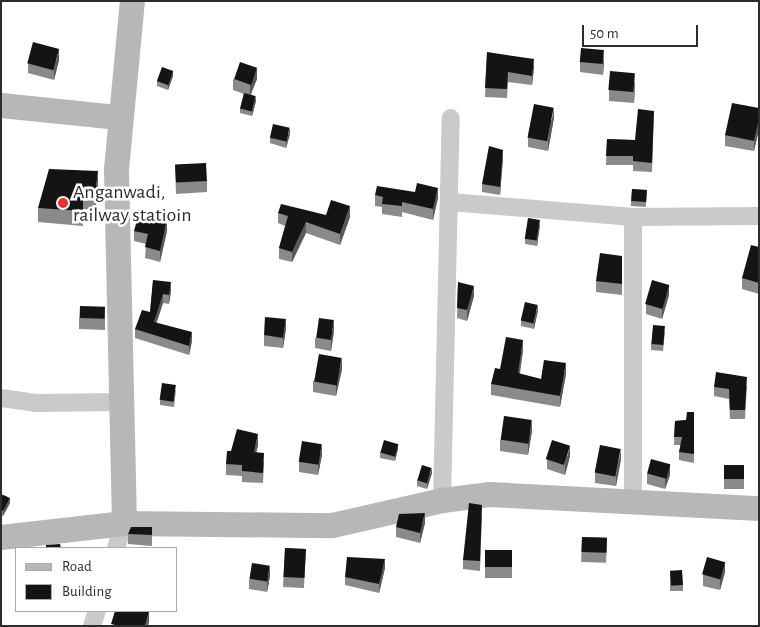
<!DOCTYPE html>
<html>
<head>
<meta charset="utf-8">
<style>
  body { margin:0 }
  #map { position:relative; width:760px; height:627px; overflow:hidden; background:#fff; font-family:"Alegreya Sans",sans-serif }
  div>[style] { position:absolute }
  .street>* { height:18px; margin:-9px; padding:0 9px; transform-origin:9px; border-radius:9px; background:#cacaca }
  .secondary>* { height:25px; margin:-12.5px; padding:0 12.5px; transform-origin:12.5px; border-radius:12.5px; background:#b7b7b7 }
  .wall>* { inset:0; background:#8a8a8a; transform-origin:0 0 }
  .shaded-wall>* { inset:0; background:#5a5a5a }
  .building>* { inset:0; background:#141414; transform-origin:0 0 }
  .dots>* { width:14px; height:14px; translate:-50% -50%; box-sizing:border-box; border:2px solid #fff; border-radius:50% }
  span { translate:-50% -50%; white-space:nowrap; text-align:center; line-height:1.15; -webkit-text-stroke:5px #fff; paint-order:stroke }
  .poi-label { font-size:20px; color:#2d2d2d }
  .left { translate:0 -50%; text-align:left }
  .frame { position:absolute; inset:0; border:2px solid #2d2d2d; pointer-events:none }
  .legend { position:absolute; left:15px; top:547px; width:162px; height:65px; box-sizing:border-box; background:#fff; border:1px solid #ababab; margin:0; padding:6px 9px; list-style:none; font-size:15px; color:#2d2d2d }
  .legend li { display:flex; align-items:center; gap:10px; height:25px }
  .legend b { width:25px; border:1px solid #ababab }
  .scale { position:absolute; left:582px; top:25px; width:116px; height:22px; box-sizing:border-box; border:2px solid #2d2d2d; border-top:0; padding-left:6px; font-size:15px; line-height:18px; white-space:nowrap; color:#2d2d2d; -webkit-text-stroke:4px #fff; paint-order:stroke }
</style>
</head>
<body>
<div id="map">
  <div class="street">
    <div style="left:450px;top:202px;width:184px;rotate:4.7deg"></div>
    <div style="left:633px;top:217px;width:126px;rotate:-0.5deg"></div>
    <div style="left:1px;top:398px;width:35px;rotate:8deg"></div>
    <div style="left:36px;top:403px;width:86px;rotate:-0.7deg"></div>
    <div style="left:442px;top:500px;width:382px;rotate:-88.7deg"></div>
    <div style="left:633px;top:503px;width:286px;rotate:-90deg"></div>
    <div style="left:116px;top:548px;width:26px;rotate:-72deg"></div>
    <div style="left:92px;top:626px;width:16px;rotate:-72deg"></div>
  </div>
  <div class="secondary">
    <div style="left:1px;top:105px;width:118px;rotate:5.9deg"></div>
    <div style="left:124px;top:523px;width:354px;rotate:-91.3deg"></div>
    <div style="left:116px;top:169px;width:169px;rotate:-84.6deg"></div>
    <div style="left:1px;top:537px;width:124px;rotate:-6.5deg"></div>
    <div style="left:124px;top:523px;width:208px;rotate:0.6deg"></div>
    <div style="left:332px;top:525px;width:113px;rotate:-12.8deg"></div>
    <div style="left:442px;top:500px;width:47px;rotate:-7.3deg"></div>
    <div style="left:489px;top:494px;width:270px;rotate:3deg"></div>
  </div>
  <div class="wall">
    <div style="clip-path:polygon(487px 52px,534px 68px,532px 85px,508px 82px,507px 98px,485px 97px)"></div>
    <div style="clip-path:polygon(59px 60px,54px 80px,28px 73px,28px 63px)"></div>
    <div style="clip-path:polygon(604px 61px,603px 75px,580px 72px,580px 62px)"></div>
    <div style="clip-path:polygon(173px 76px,168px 90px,157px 86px,157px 81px)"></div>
    <div style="clip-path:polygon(233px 79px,257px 79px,251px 94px,256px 101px,252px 116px,240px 113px,240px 108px,244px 94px,233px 90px)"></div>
    <div style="clip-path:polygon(635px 83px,634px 103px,609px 101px,609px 90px)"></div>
    <div style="clip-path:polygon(759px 108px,759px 129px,754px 151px,725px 146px,725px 135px)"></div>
    <div style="clip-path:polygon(654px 111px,652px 172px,633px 171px,633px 165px,606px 165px,607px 139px,635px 140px)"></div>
    <div style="clip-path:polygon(554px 118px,548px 151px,528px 147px,528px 137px)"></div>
    <div style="clip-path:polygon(290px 134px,286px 148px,270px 143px,270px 138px)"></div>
    <div style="clip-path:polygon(503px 158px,500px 195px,482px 192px,482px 184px)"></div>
    <div style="clip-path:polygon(175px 165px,207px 181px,207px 192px,176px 194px)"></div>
    <div style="clip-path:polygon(98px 186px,95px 210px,83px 209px,83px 226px,38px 222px,38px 208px)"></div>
    <div style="left:632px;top:189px;width:15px;height:17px;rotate:4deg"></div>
    <div style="clip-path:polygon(375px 195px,438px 198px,433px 220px,402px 212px,402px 217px,382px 214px,382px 207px,375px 206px)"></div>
    <div style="clip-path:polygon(278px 213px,326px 215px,350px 217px,340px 245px,306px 233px,292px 262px,279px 259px,279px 248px,285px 226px,278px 223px)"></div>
    <div style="clip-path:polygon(540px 225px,537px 246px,525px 244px,525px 239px)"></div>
    <div style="clip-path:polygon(134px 231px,167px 231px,160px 262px,145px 258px,146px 244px,134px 241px)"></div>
    <div style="clip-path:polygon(759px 247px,759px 294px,742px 289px,742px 278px)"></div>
    <div style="clip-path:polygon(622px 256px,622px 295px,596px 292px,596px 281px)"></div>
    <div style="clip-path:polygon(153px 280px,171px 291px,169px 304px,163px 303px,156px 323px,192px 341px,189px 355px,135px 338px,135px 329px,150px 312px)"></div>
    <div style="clip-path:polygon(458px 282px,474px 296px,467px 321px,457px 318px)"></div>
    <div style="clip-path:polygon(669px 295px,662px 319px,646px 314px,646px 304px)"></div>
    <div style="clip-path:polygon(105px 307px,105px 330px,79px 329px,79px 318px)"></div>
    <div style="clip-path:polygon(538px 310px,534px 329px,521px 326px,521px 321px)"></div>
    <div style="clip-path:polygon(286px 329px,283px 348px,264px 346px,264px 335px)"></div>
    <div style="clip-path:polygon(334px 331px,331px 351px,315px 348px,315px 338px)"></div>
    <div style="clip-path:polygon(665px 331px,663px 351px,651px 350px,651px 344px)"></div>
    <div style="clip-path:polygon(523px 350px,520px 374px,541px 379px,566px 374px,560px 407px,491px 395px,491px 384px,500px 369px)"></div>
    <div style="clip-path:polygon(342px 369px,336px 396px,313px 392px,313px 381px)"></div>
    <div style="clip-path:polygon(747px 386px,745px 419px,730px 419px,729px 399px,714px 396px,714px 387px)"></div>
    <div style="clip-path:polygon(176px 390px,174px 407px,160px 405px,160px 400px)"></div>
    <div style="clip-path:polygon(694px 412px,694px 463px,679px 460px,679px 452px,681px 445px,674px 445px,675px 421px,686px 420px)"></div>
    <div style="clip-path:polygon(532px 431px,528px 455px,500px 451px,500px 440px)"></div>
    <div style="clip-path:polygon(258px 445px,256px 452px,264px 463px,263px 483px,242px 482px,242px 476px,226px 475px,226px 464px,231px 451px)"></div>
    <div style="clip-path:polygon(398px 449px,395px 461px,380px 458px,380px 452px)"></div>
    <div style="clip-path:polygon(322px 455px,318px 475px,299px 472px,299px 462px)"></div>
    <div style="clip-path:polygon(570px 456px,565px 475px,547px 469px,547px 459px)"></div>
    <div style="clip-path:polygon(621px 459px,616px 486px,595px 483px,595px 473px)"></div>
    <div style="left:724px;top:465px;width:20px;height:24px"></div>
    <div style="clip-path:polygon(432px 473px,427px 489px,417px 486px,417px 480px)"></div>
    <div style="clip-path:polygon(647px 473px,670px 475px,665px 489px,647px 484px)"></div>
    <div style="clip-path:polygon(1px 494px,10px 503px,3px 516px,1px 515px)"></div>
    <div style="clip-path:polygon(482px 515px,480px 571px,463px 569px,463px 560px)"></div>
    <div style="clip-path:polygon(425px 523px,420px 543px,396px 537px,396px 527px)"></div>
    <div style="clip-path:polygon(152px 527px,152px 546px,128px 544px,128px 534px)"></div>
    <div style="left:582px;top:537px;width:25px;height:25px;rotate:2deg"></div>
    <div style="left:285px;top:548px;width:21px;height:39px;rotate:3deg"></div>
    <div style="left:485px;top:550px;width:27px;height:28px"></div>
    <div style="clip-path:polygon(385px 568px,379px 593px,345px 585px,345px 577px)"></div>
    <div style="clip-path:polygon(670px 571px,683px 585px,683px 591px,670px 591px)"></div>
    <div style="clip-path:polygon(725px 572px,720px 590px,703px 586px,703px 575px)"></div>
    <div style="clip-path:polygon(270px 576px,267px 592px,249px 589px,249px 579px)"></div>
  </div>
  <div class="shaded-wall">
    <div style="clip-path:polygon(59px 49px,59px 60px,54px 80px,54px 70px)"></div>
    <div style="clip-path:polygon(604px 50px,604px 61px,603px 75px,603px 64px)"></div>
    <div style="clip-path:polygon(534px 59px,534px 68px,532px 85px,532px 76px)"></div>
    <div style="clip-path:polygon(257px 68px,257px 79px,250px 96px,250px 85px)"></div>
    <div style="clip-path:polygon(173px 71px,173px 76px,168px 90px,168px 85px)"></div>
    <div style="clip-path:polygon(635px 73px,635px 83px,634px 103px,634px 92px)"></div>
    <div style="clip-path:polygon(256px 96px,256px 101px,252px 116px,252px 111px)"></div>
    <div style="clip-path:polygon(554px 108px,554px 118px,548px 151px,548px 140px)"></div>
    <div style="clip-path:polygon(759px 119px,759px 129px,754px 151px,754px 141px)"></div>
    <div style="clip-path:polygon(290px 128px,290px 134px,286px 148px,286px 142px)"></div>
    <div style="clip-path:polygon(503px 150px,503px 158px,500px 195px,500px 187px)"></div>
    <div style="clip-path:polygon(98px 171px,98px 186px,95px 210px,95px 196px)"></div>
    <div style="clip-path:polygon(438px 188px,438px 198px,433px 220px,433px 209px)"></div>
    <div style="clip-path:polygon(350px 206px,350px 217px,340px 245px,340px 234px)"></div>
    <div style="clip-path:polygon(167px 220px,167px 231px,160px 262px,160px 251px)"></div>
    <div style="clip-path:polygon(540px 220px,540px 225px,537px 246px,537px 241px)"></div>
    <div style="clip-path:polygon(306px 222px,306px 233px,292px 262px,292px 252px)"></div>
    <div style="clip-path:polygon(171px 282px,171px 291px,169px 304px,169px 295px)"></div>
    <div style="clip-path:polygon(669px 285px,669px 295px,662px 319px,662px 309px)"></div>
    <div style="clip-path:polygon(474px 286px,474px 296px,467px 321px,467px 310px)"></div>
    <div style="clip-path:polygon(163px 294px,163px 303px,154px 331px,154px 322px)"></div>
    <div style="clip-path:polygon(538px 305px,538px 310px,534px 329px,534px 323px)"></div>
    <div style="clip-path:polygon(286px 319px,286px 329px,283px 348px,283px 338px)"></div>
    <div style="clip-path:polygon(334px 320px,334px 331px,331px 351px,331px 340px)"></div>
    <div style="clip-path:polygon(192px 332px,192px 341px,189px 355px,189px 346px)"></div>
    <div style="clip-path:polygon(523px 340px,523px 350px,518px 384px,518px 373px)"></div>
    <div style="clip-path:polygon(342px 358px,342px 369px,336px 396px,336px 386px)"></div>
    <div style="clip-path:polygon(566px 363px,566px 374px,560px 407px,560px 396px)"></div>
    <div style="clip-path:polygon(532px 420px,532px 431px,528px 455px,528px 444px)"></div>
    <div style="clip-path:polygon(258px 434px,258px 445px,254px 463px,254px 452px)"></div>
    <div style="clip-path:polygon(322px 444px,322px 455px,318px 475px,318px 464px)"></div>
    <div style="clip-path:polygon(398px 444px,398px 449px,395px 461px,395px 456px)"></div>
    <div style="clip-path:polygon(570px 446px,570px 456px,565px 475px,565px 464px)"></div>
    <div style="clip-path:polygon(621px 449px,621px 459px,616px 486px,616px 476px)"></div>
    <div style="clip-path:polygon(670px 464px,670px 475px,665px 489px,665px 478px)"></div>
    <div style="clip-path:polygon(432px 468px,432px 473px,427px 489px,427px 483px)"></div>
    <div style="clip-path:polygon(10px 498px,10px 503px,3px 516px,3px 511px)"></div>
    <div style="clip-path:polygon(425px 513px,425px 523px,420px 543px,420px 533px)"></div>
    <div style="clip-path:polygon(385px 559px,385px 568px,379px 593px,379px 584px)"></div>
    <div style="clip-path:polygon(725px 562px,725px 572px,720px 590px,720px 580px)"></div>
    <div style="clip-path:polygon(270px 566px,270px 576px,267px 592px,267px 582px)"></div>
    <div style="clip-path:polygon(149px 612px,149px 622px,148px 626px,145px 626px)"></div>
  </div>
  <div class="building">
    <div style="left:33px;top:42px;width:27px;height:22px;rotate:15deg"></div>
    <div style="left:581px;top:48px;width:23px;height:14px;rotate:5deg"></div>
    <div style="clip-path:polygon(487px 52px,534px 59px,532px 76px,508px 72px,507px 89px,485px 88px)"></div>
    <div style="left:240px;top:62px;width:18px;height:18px;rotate:19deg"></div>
    <div style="left:162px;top:67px;width:12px;height:15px;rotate:20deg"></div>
    <div style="left:610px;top:71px;width:25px;height:19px;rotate:5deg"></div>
    <div style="left:244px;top:93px;width:12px;height:16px;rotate:14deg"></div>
    <div style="clip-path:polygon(732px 103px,759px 108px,759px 119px,754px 141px,725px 135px)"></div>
    <div style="left:534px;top:104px;width:20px;height:34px;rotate:11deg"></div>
    <div style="clip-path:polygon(638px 109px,654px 111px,652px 163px,633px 161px,633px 156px,606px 156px,607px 139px,635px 140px)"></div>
    <div style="left:273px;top:124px;width:17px;height:14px;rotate:13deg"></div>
    <div style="clip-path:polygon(489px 146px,503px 150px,500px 187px,482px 184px)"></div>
    <div style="left:206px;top:163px;width:18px;height:31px;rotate:87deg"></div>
    <div style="clip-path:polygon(49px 169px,98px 171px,95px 196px,83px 194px,83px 211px,38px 208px)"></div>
    <div style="clip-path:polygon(417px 183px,438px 188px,433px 209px,402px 202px,402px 206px,382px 204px,383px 197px,375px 195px,377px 186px,415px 192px)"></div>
    <div style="left:632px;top:189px;width:15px;height:12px;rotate:4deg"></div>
    <div style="clip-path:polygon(331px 200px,350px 206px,340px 234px,306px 222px,292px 252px,279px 248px,288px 216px,278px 213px,281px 204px,326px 215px)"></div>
    <div style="clip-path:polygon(139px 213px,167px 220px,160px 251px,145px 247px,148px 234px,134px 231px)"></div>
    <div style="left:528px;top:218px;width:12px;height:21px;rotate:9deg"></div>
    <div style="clip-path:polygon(751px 245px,759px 247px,759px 283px,742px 278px)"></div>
    <div style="clip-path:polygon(600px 253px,622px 256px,622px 284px,596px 281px)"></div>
    <div style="clip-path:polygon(153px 280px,171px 282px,169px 295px,163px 294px,154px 322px,192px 332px,189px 346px,135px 329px,142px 310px,150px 312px)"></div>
    <div style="left:652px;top:280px;width:18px;height:25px;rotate:16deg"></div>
    <div style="clip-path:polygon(458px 282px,474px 286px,467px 310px,457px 308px)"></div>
    <div style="left:525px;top:302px;width:13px;height:19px;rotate:13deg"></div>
    <div style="left:80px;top:306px;width:25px;height:12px;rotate:2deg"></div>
    <div style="clip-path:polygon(265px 317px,286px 319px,283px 338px,264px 335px)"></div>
    <div style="left:319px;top:318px;width:15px;height:20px;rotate:8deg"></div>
    <div style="left:653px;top:325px;width:12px;height:19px;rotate:5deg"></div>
    <div style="clip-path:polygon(506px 337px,523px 340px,518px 373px,541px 379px,544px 360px,566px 363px,560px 396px,491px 384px,495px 368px,500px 369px)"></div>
    <div style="left:319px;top:354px;width:23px;height:28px;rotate:10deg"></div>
    <div style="clip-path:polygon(716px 372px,747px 377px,745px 410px,730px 410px,729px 389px,714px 387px)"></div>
    <div style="left:162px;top:383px;width:14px;height:17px;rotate:8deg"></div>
    <div style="clip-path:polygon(687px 412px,694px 412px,694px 454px,679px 452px,682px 437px,674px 437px,675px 421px,686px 420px)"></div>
    <div style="left:504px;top:416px;width:28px;height:24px;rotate:8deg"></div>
    <div style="clip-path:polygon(237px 429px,258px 434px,254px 452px,264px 453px,263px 473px,242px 471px,242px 465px,226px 464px,227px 451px,231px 451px)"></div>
    <div style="left:384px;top:440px;width:15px;height:13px;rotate:16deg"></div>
    <div style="left:552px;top:440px;width:19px;height:20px;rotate:18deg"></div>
    <div style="left:302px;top:441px;width:20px;height:21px;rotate:9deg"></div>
    <div style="left:600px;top:445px;width:21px;height:28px;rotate:11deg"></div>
    <div style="left:651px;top:459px;width:20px;height:15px;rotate:15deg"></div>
    <div style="left:422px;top:465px;width:10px;height:16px;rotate:17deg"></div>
    <div style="left:724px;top:465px;width:20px;height:14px"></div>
    <div style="clip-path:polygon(1px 494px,10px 498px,3px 511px,1px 510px)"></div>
    <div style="clip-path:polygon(469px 503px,482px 505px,480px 561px,463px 560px)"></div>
    <div style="clip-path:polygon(425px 513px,420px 533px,396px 527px,399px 514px)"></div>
    <div style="clip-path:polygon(131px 527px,152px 527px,152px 535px,128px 534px)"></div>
    <div style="left:582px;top:537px;width:25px;height:15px;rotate:2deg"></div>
    <div style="clip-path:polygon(60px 544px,61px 548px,46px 548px,46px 545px)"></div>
    <div style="left:285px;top:548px;width:21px;height:29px;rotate:3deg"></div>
    <div style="left:485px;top:550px;width:27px;height:17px"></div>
    <div style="clip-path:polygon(347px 557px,385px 559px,379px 584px,345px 577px)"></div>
    <div style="left:707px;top:557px;width:19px;height:18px;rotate:16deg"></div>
    <div style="left:252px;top:563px;width:18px;height:16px;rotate:9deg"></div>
    <div style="left:682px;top:570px;width:15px;height:12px;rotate:86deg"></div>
    <div style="clip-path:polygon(115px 611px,144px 611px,149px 612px,145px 626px,119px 626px,111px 624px)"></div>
  </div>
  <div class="dots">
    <div style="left:63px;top:203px;background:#e9312a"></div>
  </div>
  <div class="poi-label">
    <span class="left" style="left:73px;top:204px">Anganwadi,<br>railway statioin</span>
  </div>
  <div class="frame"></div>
  <ul class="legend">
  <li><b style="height:6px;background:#b7b7b7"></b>Road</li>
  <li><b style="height:14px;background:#141414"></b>Building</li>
  </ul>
  <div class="scale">50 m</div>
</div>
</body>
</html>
